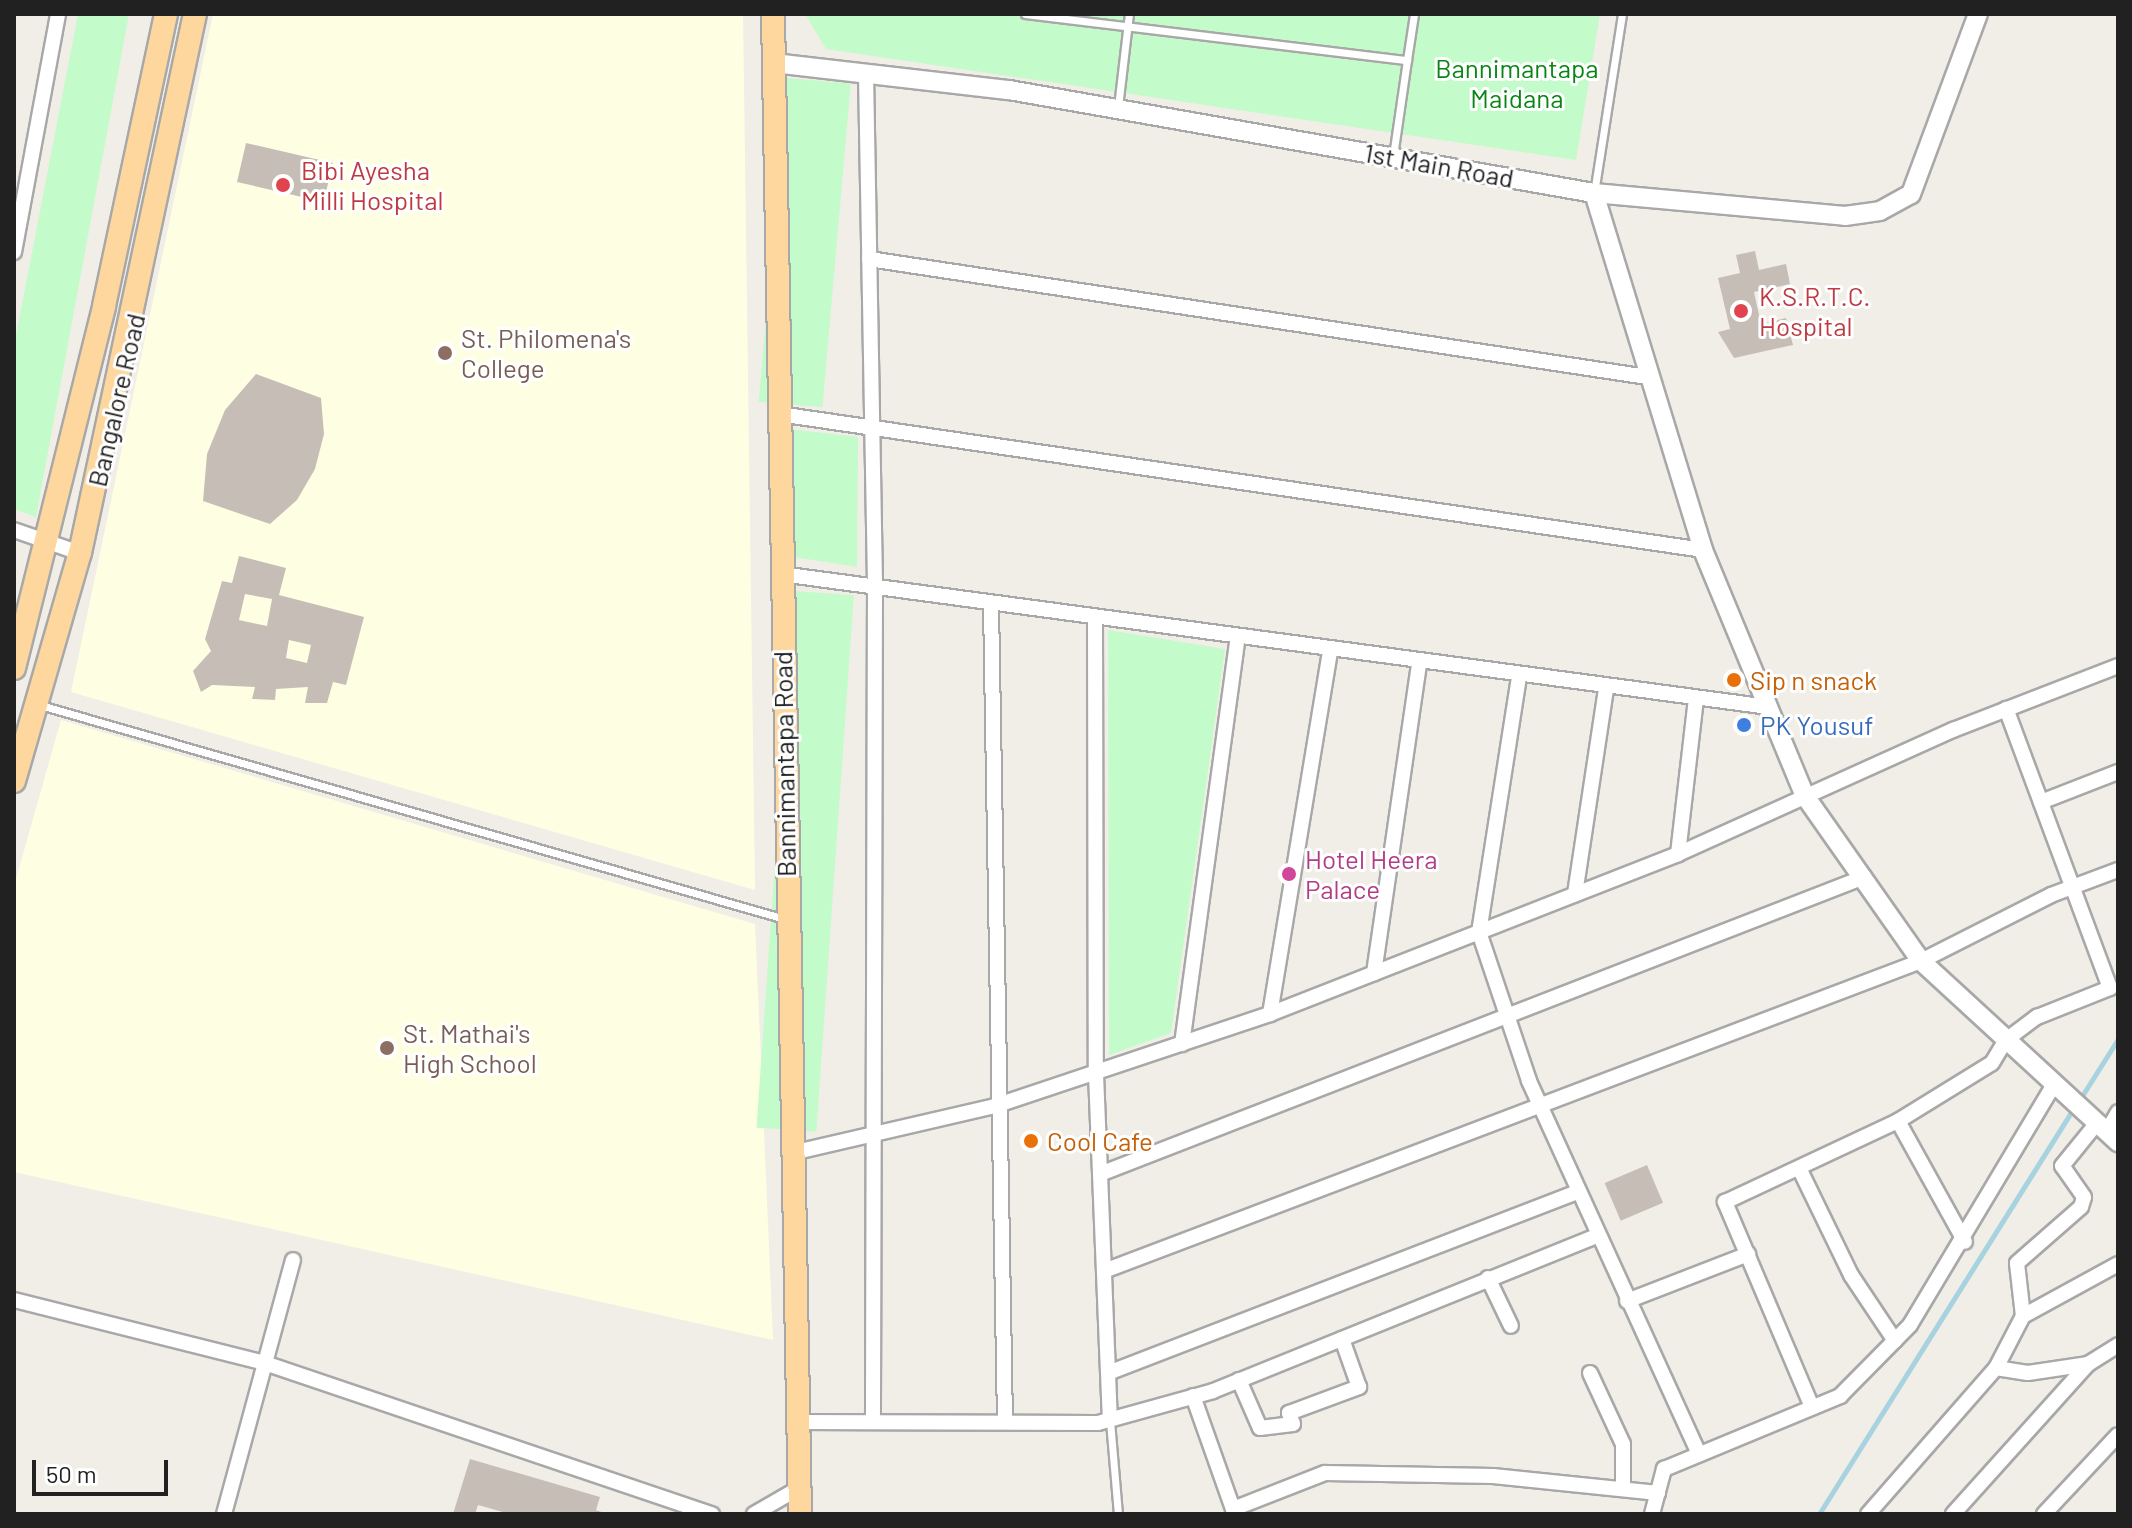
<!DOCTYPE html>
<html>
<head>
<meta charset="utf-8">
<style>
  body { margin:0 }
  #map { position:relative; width:2132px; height:1528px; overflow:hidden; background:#f1eee7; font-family:Barlow,sans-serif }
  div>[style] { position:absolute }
  .education>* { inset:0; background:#feffe2 }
  .park>* { inset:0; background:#c4fbca; transform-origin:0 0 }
  .stream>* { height:5px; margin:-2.5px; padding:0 2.5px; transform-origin:2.5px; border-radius:2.5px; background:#a7d2e0 }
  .building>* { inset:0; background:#c6beb6; transform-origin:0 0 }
  .roads { filter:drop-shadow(2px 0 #a8a8a8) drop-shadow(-2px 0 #a8a8a8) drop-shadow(0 2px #a8a8a8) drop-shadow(0 -2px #a8a8a8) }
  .service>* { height:7px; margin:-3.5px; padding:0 3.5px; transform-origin:3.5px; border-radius:3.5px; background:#fff }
  .minor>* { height:14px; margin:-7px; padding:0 7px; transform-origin:7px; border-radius:7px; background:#fff }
  .tertiary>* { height:18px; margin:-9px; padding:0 9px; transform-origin:9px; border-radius:9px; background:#fff }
  .primary>* { height:22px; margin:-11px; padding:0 11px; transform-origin:11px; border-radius:11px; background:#fed79f }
  .dots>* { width:22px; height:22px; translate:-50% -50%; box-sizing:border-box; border:4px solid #fff; border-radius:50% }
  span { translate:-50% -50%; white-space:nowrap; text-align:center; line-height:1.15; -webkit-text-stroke:6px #fff; paint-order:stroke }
  .park-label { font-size:26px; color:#098516 }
  .street-label { font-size:26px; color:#212121 }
  .health-label { font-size:26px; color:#be3a42 }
  .left { translate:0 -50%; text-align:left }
  .education-label { font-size:26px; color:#785e54 }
  .food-label { font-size:26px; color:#c56008 }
  .shop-label { font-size:26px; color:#366cbe }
  .hotel-label { font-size:26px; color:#b23c85 }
  .frame { position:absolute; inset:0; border:16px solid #212121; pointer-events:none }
  .scale { position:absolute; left:32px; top:1460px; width:136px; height:36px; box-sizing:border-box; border:4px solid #212121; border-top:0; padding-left:10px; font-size:24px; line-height:28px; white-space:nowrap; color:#212121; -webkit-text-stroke:6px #fff; paint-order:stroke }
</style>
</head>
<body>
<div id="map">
  <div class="education">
    <div style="clip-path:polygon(213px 14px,743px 14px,755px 890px,71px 692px)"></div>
    <div style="clip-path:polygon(61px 720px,755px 924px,773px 1340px,14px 1172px,14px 886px)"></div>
  </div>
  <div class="park">
    <div style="clip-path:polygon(78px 14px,129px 14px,36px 517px,14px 509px,14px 346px)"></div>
    <div style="clip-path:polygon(805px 14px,1600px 14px,1576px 160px,826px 49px)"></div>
    <div style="left:787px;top:78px;width:64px;height:325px;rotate:5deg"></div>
    <div style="clip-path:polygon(790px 429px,858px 437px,857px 567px,794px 557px)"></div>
    <div style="left:794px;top:591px;width:60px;height:538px;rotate:4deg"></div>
    <div style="clip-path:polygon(1108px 630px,1225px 649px,1171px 1033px,1109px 1055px)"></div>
  </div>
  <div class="stream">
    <div style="left:2080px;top:1099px;width:71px;rotate:-57.7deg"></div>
    <div style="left:1320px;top:1514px;width:243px"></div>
    <div style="left:1819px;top:1514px;width:480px;rotate:-57.9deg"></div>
  </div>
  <div class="building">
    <div style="left:246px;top:143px;width:89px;height:40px;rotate:13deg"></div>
    <div style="clip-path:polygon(1755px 251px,1759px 270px,1786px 264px,1790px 284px,1754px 292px,1761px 324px,1786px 318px,1793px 345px,1734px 358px,1718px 332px,1730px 329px,1718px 278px,1740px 273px,1736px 255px)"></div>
    <div style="clip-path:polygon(256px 374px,321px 398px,324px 434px,315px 469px,297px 500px,270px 524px,203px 501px,207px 454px,225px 410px)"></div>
    <div style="clip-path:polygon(evenodd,239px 556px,286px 568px,279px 595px,364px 617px,346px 685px,333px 682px,327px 703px,305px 703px,308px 687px,276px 689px,275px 700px,252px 699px,255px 687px,212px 685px,201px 692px,193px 671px,211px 651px,205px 639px,222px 581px,232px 583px,239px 556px,245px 594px,272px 599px,267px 626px,239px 620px,245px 594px,239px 556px,289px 640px,311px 645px,307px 663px,286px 658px,289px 640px)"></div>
    <div style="left:1647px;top:1165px;width:41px;height:46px;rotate:67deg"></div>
    <div style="clip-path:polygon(470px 1459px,600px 1497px,596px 1510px,607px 1514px,510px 1514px,478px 1505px,475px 1514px,453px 1514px)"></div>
  </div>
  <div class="roads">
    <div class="service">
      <div style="left:1025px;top:14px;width:385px;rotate:6.9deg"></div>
      <div style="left:1407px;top:60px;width:47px;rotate:-81.3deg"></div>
      <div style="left:1118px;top:107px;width:94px;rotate:-83.3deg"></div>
      <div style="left:1393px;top:156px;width:97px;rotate:-81.7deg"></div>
      <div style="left:1594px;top:193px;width:181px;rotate:-81.1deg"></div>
      <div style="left:40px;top:705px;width:775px;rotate:16.03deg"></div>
      <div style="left:1110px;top:1421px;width:93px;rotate:85.1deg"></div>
    </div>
    <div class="minor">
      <div style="left:866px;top:73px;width:512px;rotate:88.99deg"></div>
      <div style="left:875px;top:585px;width:836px;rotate:90.14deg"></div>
      <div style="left:14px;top:252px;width:242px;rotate:-79.5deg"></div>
      <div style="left:869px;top:259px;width:787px;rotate:8.62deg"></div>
      <div style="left:779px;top:414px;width:934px;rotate:8.37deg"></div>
      <div style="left:14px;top:530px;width:70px;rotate:19.2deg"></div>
      <div style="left:781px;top:574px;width:997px;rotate:7.67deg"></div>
      <div style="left:991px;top:604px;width:818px;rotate:89.02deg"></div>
      <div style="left:1095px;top:619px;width:455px;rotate:89.9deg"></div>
      <div style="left:1096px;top:1074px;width:345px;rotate:87.7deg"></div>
      <div style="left:1519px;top:677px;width:258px;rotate:98.9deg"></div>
      <div style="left:1479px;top:932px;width:157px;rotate:71.4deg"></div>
      <div style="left:1529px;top:1081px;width:410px;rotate:65.5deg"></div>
      <div style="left:2041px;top:802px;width:83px;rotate:-21.3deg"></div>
      <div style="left:1678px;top:854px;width:156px;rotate:-83.4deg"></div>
      <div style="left:1575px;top:894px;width:206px;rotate:-81.4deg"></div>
      <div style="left:1374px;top:973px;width:312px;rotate:-81.7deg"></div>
      <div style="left:1270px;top:1014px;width:366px;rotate:-80.6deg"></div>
      <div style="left:1182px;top:1044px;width:408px;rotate:-82.2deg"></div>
      <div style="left:1898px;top:1121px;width:138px;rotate:61deg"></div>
      <div style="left:2106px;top:1133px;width:24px;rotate:-60deg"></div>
      <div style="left:796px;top:1152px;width:204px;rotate:-13deg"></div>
      <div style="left:995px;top:1106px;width:290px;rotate:-18.5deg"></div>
      <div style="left:1270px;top:1014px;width:438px;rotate:-21.4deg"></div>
      <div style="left:1678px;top:854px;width:302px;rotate:-24.3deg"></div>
      <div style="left:1953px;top:730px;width:177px;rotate:-21.2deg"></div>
      <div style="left:1801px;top:1172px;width:114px;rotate:64.1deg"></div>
      <div style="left:1851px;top:1275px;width:79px;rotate:56.3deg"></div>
      <div style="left:1100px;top:1174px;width:820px;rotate:-21.24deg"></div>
      <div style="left:1104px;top:1271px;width:874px;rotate:-20.78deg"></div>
      <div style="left:1921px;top:961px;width:146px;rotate:-26.9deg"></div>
      <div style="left:2051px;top:895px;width:72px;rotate:-20.5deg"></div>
      <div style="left:1488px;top:1278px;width:53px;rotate:64.4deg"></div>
      <div style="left:14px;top:1300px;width:259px;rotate:14.1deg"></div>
      <div style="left:265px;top:1363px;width:472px;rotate:18.7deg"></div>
      <div style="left:1627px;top:1301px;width:130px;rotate:-21.2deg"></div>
      <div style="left:2023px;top:1316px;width:53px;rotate:-96.5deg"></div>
      <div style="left:2017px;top:1263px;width:85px;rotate:-41.2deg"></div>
      <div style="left:2081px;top:1207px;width:10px;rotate:-73deg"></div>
      <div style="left:2084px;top:1197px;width:38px;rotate:-125deg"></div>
      <div style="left:2062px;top:1166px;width:55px;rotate:-50.9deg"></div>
      <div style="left:1996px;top:1368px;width:32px;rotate:9deg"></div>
      <div style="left:2028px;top:1373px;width:61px;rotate:-8.5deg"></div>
      <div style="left:1108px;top:1373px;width:503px;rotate:-21.1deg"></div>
      <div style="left:1590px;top:1373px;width:78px;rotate:65.1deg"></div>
      <div style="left:1623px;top:1444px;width:45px;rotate:90deg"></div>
      <div style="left:1239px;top:1380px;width:52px;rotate:66.4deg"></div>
      <div style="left:1260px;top:1428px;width:33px;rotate:-7deg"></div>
      <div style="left:1293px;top:1424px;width:12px;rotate:-110deg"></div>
      <div style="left:1289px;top:1413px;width:75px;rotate:-20.4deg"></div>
      <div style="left:1359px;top:1387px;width:51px;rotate:-109.5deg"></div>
      <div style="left:1193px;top:1396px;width:120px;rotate:70.5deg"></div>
      <div style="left:1233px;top:1509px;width:99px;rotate:-21.4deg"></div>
      <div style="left:1325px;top:1473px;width:168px;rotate:1deg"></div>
      <div style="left:1493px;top:1476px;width:166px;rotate:5.9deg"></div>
      <div style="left:1812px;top:1407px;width:223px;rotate:-113deg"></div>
      <div style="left:1725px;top:1202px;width:191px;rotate:-25.1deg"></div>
      <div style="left:1898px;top:1121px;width:110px;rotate:-31.7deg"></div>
      <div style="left:1992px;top:1063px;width:27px;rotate:-59deg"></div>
      <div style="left:2006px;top:1040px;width:39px;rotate:-37deg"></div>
      <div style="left:2037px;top:1017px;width:79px;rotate:-21.7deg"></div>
      <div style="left:2110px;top:988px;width:298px;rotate:-110.4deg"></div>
      <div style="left:799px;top:1422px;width:299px;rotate:0.2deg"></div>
      <div style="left:1098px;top:1423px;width:119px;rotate:-15.5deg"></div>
      <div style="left:1213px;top:1391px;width:414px;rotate:-22deg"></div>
      <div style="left:224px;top:1514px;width:263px;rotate:-74.8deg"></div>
      <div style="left:754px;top:1514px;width:52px;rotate:-30deg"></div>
      <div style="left:1652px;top:1514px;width:47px;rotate:-75.1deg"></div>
      <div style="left:1664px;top:1469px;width:191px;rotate:-22.5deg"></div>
      <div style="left:1840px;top:1396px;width:100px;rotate:-45.4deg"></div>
      <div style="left:1910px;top:1325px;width:281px;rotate:-59.1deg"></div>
      <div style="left:1868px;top:1514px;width:194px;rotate:-48.8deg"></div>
      <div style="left:1996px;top:1368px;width:59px;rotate:-62.6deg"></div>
      <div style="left:2023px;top:1316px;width:108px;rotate:-28.7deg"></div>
      <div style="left:1953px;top:1514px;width:202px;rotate:-48deg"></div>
      <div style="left:2088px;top:1364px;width:36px;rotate:-32deg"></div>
      <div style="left:2044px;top:1514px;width:108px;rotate:-46.9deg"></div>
    </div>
    <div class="tertiary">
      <div style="left:774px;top:63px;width:237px;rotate:6.6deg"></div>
      <div style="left:1009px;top:90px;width:594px;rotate:9.99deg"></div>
      <div style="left:1594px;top:193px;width:252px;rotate:5.2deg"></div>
      <div style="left:1845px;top:216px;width:35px;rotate:-8deg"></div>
      <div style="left:1880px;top:211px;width:35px;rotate:-29deg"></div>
      <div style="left:1911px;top:194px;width:192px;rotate:-69.6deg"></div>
      <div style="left:1594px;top:193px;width:373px;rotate:73deg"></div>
      <div style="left:1703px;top:550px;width:266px;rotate:67.5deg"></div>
      <div style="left:1805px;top:796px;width:202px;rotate:54.9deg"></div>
      <div style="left:1921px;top:961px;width:268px;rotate:42.6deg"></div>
    </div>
    <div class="primary">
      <div style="left:773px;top:14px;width:1500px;rotate:88.97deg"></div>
      <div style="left:14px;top:668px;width:373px;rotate:-76deg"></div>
      <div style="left:104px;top:306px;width:299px;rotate:-78deg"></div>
      <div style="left:14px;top:781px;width:237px;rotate:-73.9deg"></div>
      <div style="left:80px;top:553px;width:551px;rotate:-77.96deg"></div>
    </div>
  </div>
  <div class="dots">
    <div style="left:283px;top:185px;background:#e0444e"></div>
    <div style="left:1741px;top:311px;background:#e0444e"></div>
    <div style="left:445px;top:353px;background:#8d6e63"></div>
    <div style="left:1734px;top:680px;background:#e8710a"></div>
    <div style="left:1744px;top:725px;background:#3f7fe0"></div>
    <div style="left:1289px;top:874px;background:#d1479c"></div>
    <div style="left:387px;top:1048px;background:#8d6e63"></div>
    <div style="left:1031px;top:1141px;background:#e8710a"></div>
  </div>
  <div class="park-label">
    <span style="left:1517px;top:83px">Bannimantapa<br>Maidana</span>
  </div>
  <div class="street-label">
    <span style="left:1439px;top:165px;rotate:10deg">1st Main Road</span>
    <span style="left:116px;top:400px;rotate:-77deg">Bangalore Road</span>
    <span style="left:784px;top:764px;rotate:-91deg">Bannimantapa Road</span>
  </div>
  <div class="health-label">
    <span class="left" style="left:301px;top:185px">Bibi Ayesha<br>Milli Hospital</span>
    <span class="left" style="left:1759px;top:311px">K.S.R.T.C.<br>Hospital</span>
  </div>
  <div class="education-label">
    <span class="left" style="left:461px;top:353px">St. Philomena's<br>College</span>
    <span class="left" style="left:403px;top:1048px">St. Mathai's<br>High School</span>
  </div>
  <div class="food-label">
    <span class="left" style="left:1750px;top:680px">Sip n snack</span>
    <span class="left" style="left:1047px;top:1141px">Cool Cafe</span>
  </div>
  <div class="shop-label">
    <span class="left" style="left:1760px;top:725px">PK Yousuf</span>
  </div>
  <div class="hotel-label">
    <span class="left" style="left:1305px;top:874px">Hotel Heera<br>Palace</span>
  </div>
  <div class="frame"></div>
  <div class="scale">50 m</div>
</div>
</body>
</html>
